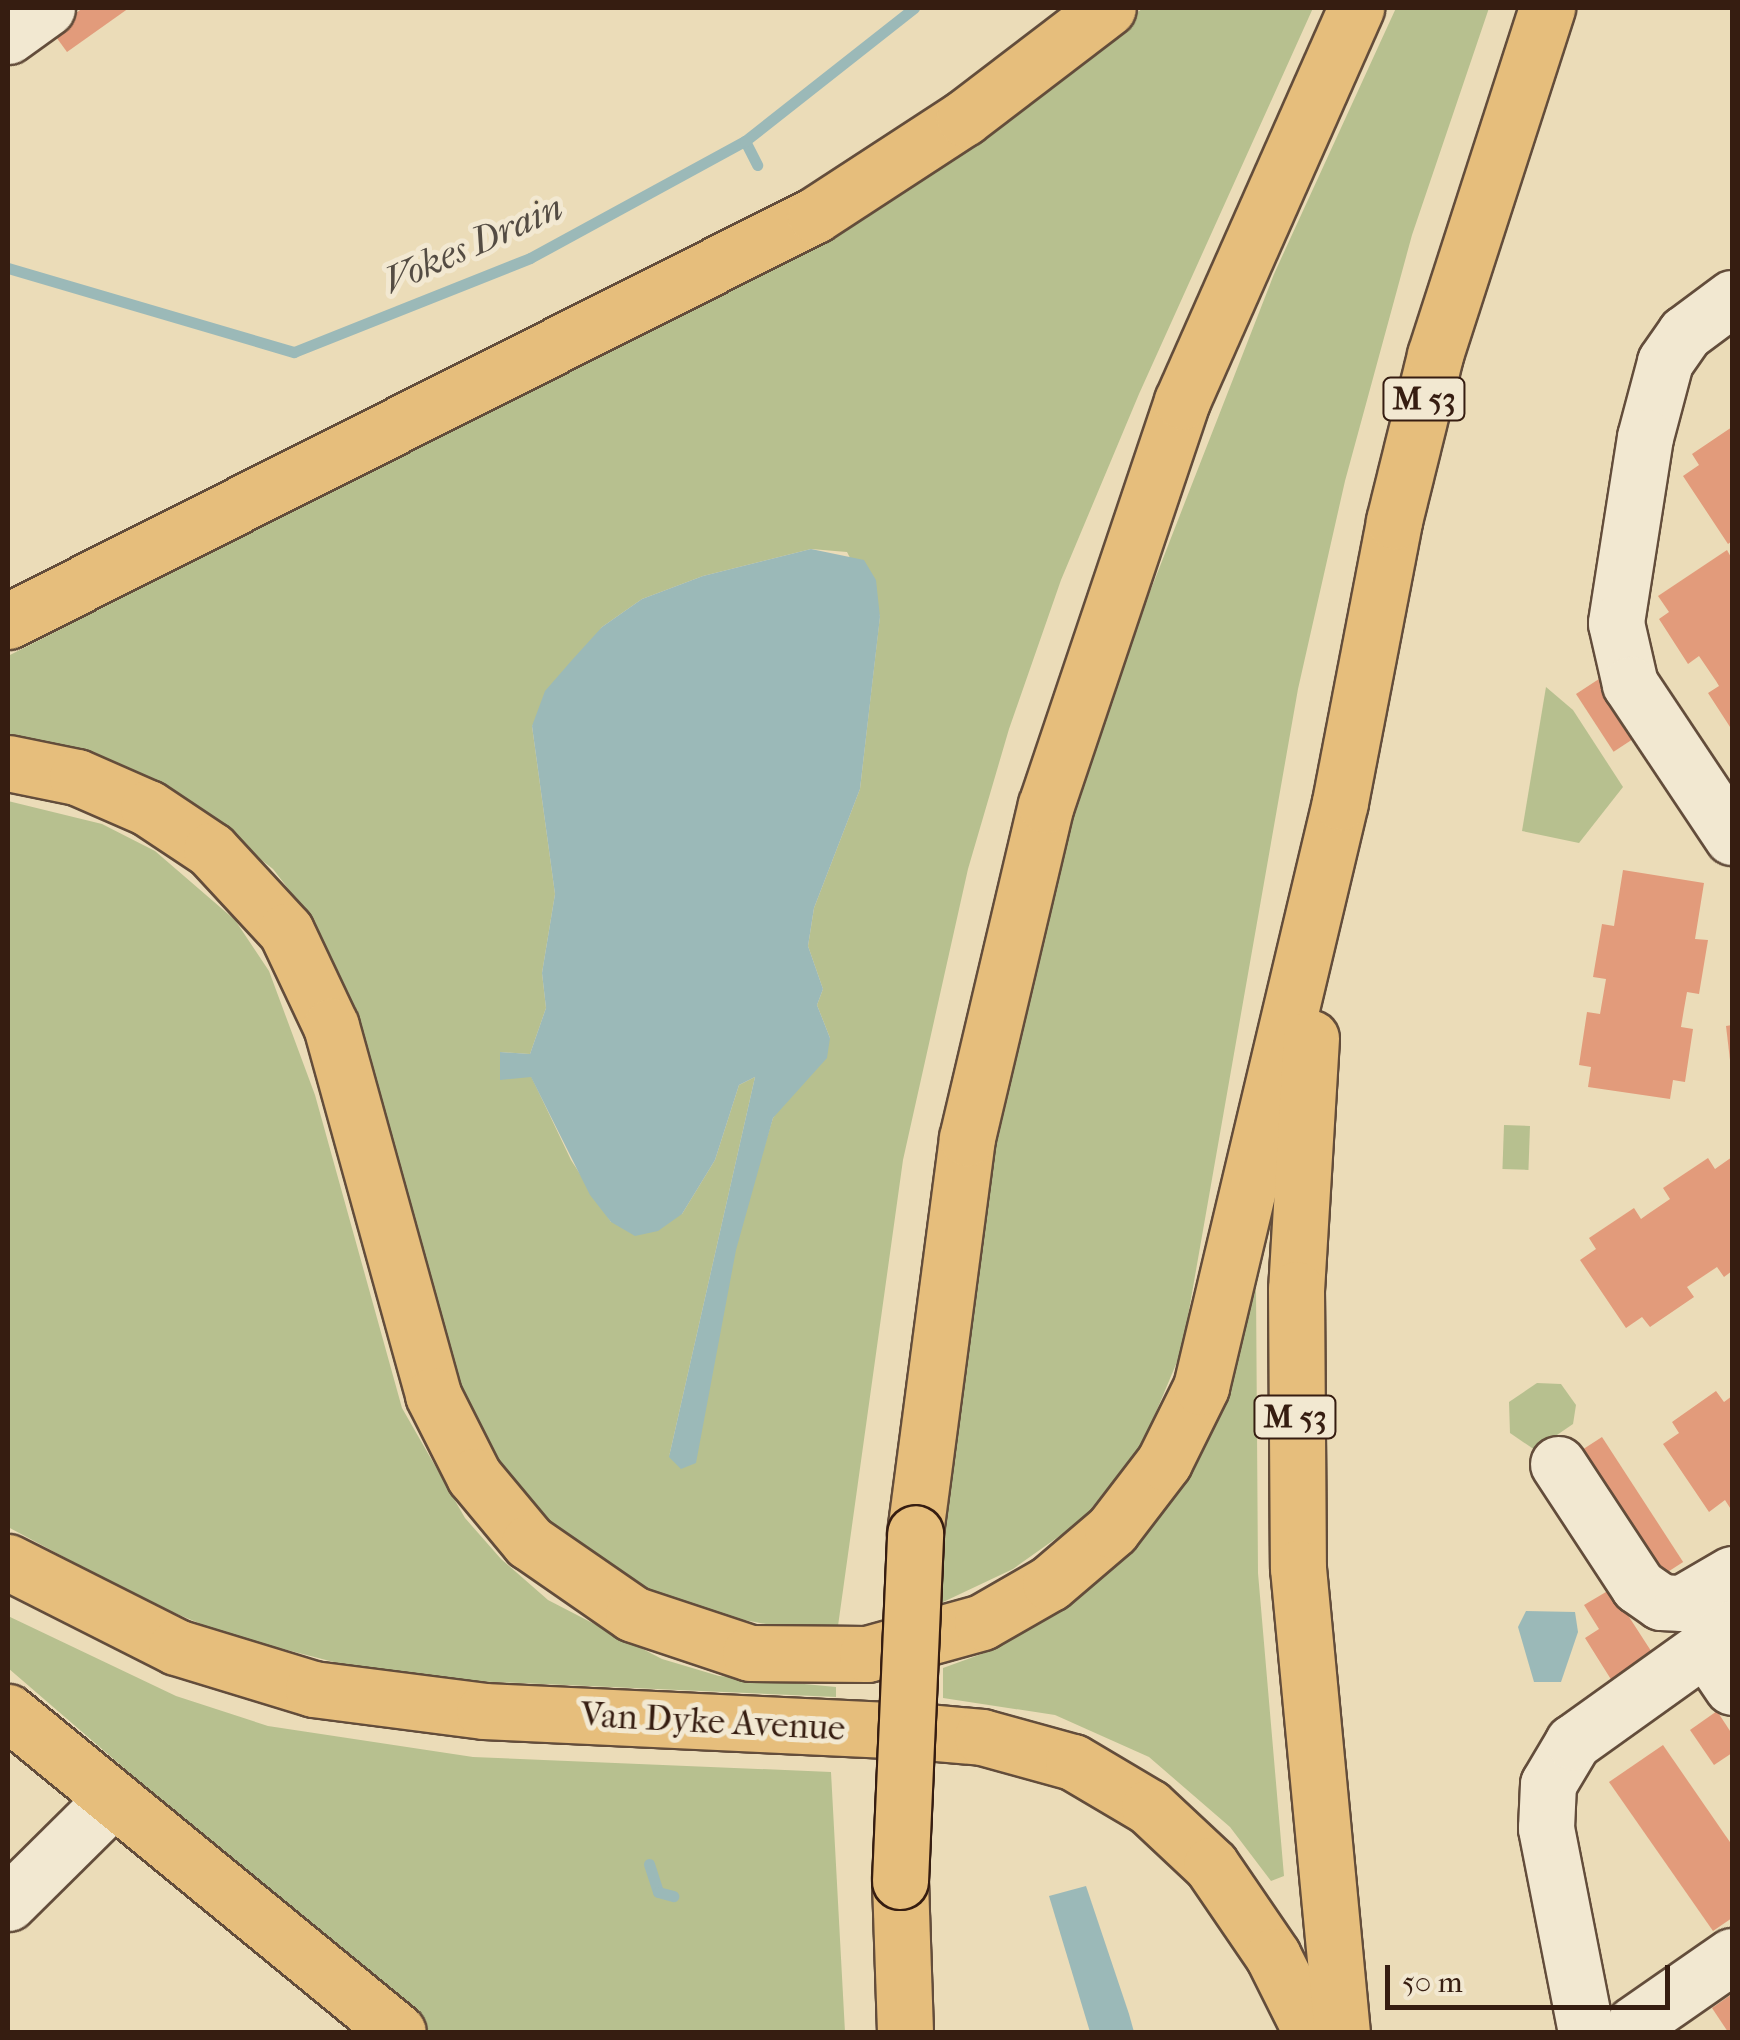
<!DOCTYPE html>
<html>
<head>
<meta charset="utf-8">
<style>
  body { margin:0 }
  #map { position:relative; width:1740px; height:2040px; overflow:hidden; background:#ebdcb8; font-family:"IM FELL French Canon",serif }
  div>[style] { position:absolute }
  .green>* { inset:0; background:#b7c08f; transform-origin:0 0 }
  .water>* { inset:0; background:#9bb9b8 }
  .stream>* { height:11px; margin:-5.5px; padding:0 5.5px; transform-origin:5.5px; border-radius:5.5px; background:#9bb9b8 }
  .building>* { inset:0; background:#e29b7b; transform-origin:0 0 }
  .roads { filter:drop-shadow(2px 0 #634d3b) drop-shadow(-2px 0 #634d3b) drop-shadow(0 2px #634d3b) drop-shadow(0 -2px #634d3b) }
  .minor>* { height:55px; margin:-27.5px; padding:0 27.5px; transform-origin:27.5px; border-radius:27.5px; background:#f2e8d1 }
  .major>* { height:55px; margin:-27.5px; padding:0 27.5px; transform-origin:27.5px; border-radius:27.5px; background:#e6be7c }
  .highway>* { height:55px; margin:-27.5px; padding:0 27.5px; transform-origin:27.5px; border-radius:27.5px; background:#e6be7c }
  .bridges { filter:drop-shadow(2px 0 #361d11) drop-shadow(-2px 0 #361d11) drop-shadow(0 2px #361d11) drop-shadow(0 -2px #361d11) }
  .highway-bridge>* { height:55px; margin:-27.5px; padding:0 27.5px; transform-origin:27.5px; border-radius:27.5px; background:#e6be7c }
  span { translate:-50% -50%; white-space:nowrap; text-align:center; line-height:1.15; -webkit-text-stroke:10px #f2e8d1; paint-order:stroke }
  .shield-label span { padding:2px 8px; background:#f2e8d1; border:2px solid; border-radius:8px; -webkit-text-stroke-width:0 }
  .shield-label { font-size:32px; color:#361d11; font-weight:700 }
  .street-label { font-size:35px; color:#361d11 }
  .water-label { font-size:38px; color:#544c43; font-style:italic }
  .frame { position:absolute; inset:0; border:10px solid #361d11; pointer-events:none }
  .scale { position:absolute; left:1385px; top:1965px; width:285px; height:45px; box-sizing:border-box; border:5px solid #361d11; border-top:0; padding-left:12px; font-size:30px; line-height:35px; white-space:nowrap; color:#361d11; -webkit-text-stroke:8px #f2e8d1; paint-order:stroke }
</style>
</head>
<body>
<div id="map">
  <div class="green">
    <div style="clip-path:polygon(evenodd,1143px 8px,1313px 8px,1139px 394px,1061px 580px,1009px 729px,968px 869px,903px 1160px,838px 1626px,793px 1629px,701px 1612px,639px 1589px,543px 1519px,473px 1425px,339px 975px,310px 917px,273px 869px,167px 787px,68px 748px,8px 739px,8px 656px,840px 231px,950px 161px,1143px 8px,811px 549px,847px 552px,880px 616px,860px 789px,814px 908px,808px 946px,823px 989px,817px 1005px,830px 1038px,773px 1118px,669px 1457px,755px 1077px,739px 1085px,715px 1160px,682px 1214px,611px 1222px,571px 1160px,531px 1076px,500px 1052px,530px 1054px,546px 1008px,542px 973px,555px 894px,532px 726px,602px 627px,642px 599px,703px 576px,811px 549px)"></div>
    <div style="clip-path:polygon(1396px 8px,1489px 8px,1412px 235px,1345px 481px,1298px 689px,1182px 1350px,1143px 1443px,1082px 1520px,1013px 1569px,941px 1603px,951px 1449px,991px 1168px,1076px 807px,1130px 643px,1274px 274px)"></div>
    <div style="clip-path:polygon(1546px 687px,1573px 710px,1623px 787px,1579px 843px,1522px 831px)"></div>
    <div style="clip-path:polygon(8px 801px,102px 824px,155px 851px,235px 920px,269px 971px,315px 1095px,402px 1408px,465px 1518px,501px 1559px,548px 1600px,662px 1659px,719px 1676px,836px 1687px,836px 1697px,449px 1680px,361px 1669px,225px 1634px,146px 1601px,8px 1527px)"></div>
    <div style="left:1504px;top:1125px;width:26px;height:44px;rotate:2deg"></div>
    <div style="clip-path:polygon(1256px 1288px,1258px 1573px,1284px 1876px,1271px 1881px,1230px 1827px,1149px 1757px,1055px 1715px,943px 1698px,943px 1668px,987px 1652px,1074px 1601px,1155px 1524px,1196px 1463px,1227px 1395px)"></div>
    <div style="clip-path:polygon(1537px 1383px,1561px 1384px,1576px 1405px,1573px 1424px,1535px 1450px,1510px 1433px,1509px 1402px)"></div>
    <div style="clip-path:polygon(8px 1616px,176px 1696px,268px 1726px,473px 1757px,831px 1772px,845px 2032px,430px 2032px,8px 1668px)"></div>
  </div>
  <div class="water">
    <div style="clip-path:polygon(811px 549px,864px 560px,876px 580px,880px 617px,860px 789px,814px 908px,808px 946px,823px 989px,817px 1005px,830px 1038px,827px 1058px,773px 1118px,736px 1250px,696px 1463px,681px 1469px,669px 1457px,755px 1077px,739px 1085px,715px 1160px,682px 1214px,658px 1231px,635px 1236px,611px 1222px,590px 1195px,531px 1077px,500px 1080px,500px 1052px,530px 1054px,546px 1008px,542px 973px,555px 894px,532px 726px,545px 691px,572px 660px,602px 627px,642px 599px,703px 576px)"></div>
    <div style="clip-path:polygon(1526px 1611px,1575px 1612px,1578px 1632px,1561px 1682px,1534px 1682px,1518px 1627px)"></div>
    <div style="clip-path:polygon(1086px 1886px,1129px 2014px,1134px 2032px,1090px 2032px,1049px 1896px)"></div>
  </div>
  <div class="stream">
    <div style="left:745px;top:141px;width:27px;rotate:63deg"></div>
    <div style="left:8px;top:268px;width:298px;rotate:16.4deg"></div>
    <div style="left:294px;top:352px;width:254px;rotate:-21.7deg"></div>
    <div style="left:530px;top:258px;width:245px;rotate:-28.6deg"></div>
    <div style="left:745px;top:141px;width:215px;rotate:-38.2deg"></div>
    <div style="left:649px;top:1864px;width:29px;rotate:72deg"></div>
    <div style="left:658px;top:1892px;width:16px;rotate:15deg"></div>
  </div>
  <div class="building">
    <div style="clip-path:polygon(83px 8px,129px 8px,67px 52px,51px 30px)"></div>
    <div style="clip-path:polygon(1732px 427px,1732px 541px,1728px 544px,1683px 476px,1699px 465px,1692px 454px)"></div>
    <div style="clip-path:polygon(1727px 550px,1732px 559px,1732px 730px,1708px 693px,1719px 686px,1716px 681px,1699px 656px,1688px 664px,1659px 619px,1669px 612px,1658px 596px)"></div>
    <div style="left:1602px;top:677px;width:69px;height:31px;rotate:57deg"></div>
    <div style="clip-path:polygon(1623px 870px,1704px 883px,1695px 939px,1708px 940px,1699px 994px,1687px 992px,1684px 1009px,1681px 1027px,1693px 1029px,1685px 1082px,1673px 1080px,1670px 1099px,1588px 1087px,1591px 1067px,1579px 1065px,1587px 1012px,1600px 1014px,1606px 979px,1593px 977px,1602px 924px,1614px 926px)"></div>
    <div style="clip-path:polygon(1732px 1025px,1732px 1060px,1730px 1060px,1726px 1026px)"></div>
    <div style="clip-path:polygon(1732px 1157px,1732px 1271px,1724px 1277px,1717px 1267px,1687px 1287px,1694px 1297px,1650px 1327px,1642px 1317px,1626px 1328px,1580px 1260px,1596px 1249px,1589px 1238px,1634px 1208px,1641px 1219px,1648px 1214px,1670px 1199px,1663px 1188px,1708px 1158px,1715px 1169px)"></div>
    <div style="clip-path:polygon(1716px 1391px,1724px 1402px,1732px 1396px,1732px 1511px,1725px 1500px,1709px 1512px,1663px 1444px,1679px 1433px,1672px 1422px)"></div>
    <div style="left:1602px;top:1437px;width:149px;height:30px;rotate:57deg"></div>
    <div style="clip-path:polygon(1611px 1589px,1653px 1654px,1612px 1681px,1585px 1638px,1599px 1629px,1584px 1605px)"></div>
    <div style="clip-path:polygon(1717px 1711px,1732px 1734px,1732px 1753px,1714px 1765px,1690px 1730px)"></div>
    <div style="clip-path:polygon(1663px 1745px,1732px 1845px,1732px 1918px,1713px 1931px,1609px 1782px)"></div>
    <div style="clip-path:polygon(1732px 1994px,1732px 2032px,1728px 2032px,1712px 2008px)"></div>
  </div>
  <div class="roads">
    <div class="minor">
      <div style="left:8px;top:36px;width:48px;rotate:-35.7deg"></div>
      <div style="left:1732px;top:298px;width:59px;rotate:143.3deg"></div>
      <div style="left:1685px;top:333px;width:35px;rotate:125deg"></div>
      <div style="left:1665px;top:362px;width:78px;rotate:104.9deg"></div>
      <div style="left:1645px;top:437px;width:188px;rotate:98.9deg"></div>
      <div style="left:1616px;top:623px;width:63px;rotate:77.1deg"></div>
      <div style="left:1630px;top:684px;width:184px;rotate:56.3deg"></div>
      <div style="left:1558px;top:1464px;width:146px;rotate:56.7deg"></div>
      <div style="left:1638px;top:1586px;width:28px;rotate:35deg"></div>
      <div style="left:1661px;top:1602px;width:21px;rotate:3deg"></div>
      <div style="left:1682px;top:1603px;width:58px;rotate:-30.1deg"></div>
      <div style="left:1705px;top:1647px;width:48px;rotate:56deg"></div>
      <div style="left:8px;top:1903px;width:144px;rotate:-44.7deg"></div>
      <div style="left:1634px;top:2024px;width:119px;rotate:-34.8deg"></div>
      <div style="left:1586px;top:2032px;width:208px;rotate:-101.1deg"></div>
      <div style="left:1546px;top:1828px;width:44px;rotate:-87.4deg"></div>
      <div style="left:1548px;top:1784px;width:49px;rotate:-59.2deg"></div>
      <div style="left:1573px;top:1742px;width:196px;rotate:-35.6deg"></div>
    </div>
    <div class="major">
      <div style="left:8px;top:1562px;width:188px;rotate:26.8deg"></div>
      <div style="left:176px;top:1647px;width:143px;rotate:17deg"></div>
      <div style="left:313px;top:1689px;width:172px;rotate:7.3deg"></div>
      <div style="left:484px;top:1711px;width:442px;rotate:2.7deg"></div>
      <div style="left:926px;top:1732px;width:56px;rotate:5.1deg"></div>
      <div style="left:982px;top:1737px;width:94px;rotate:15.4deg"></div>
      <div style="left:1073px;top:1762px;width:88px;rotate:30.6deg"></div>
      <div style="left:1149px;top:1807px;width:85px;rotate:43.1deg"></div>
      <div style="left:1211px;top:1865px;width:110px;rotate:55.7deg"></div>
      <div style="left:1273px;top:1956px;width:85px;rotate:63.4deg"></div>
      <div style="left:8px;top:1712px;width:504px;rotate:39.37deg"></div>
    </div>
    <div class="highway">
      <div style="left:8px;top:621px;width:903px;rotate:-26.71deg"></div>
      <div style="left:815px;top:215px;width:178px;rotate:-33.1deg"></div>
      <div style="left:964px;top:118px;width:181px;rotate:-37.4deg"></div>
      <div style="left:8px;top:763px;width:70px;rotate:11.5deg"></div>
      <div style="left:77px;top:777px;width:77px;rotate:23.6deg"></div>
      <div style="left:148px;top:808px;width:76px;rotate:33.7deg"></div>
      <div style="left:211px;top:850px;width:110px;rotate:47.2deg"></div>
      <div style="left:286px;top:931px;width:105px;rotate:64.7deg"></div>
      <div style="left:331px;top:1026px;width:383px;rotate:74.5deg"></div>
      <div style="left:433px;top:1395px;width:91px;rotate:63.2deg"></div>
      <div style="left:474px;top:1476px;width:86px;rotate:50.2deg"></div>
      <div style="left:529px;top:1542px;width:126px;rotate:34.7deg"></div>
      <div style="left:633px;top:1614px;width:123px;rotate:18.4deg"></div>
      <div style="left:750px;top:1653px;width:117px;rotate:0.5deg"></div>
      <div style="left:867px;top:1654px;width:119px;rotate:-15.5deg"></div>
      <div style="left:982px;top:1622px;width:78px;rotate:-29.8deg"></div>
      <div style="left:1050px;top:1583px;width:82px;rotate:-40.5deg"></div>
      <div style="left:1112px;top:1530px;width:86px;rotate:-52.6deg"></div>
      <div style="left:1164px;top:1462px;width:84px;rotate:-63.7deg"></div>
      <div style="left:1201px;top:1387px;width:601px;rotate:-76.63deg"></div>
      <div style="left:1340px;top:802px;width:286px;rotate:-79.1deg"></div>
      <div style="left:1394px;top:521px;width:171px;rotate:-76.1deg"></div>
      <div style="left:1435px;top:355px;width:365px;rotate:-72.1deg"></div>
      <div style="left:1311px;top:1038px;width:251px;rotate:93.4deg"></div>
      <div style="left:1296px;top:1289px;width:279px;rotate:89.6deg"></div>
      <div style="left:1298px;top:1568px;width:466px;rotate:84.6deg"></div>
      <div style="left:915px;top:1533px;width:398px;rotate:-82.5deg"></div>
      <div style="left:967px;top:1138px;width:342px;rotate:-76.7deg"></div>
      <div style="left:1046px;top:805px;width:426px;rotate:-71.4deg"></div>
      <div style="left:1182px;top:401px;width:430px;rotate:-66.1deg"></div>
      <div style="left:900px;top:1881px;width:151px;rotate:88.1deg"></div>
    </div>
  </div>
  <div class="bridges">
    <div class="highway-bridge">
      <div style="left:900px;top:1881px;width:348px;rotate:-87.5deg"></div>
    </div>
  </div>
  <div class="shield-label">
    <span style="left:1424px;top:399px">M 53</span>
    <span style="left:1295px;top:1417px">M 53</span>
  </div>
  <div class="street-label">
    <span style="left:713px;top:1722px;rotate:3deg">Van Dyke Avenue</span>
  </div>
  <div class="water-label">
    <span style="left:473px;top:244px;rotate:-24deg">Vokes Drain</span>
  </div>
  <div class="frame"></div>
  <div class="scale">50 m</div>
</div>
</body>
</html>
